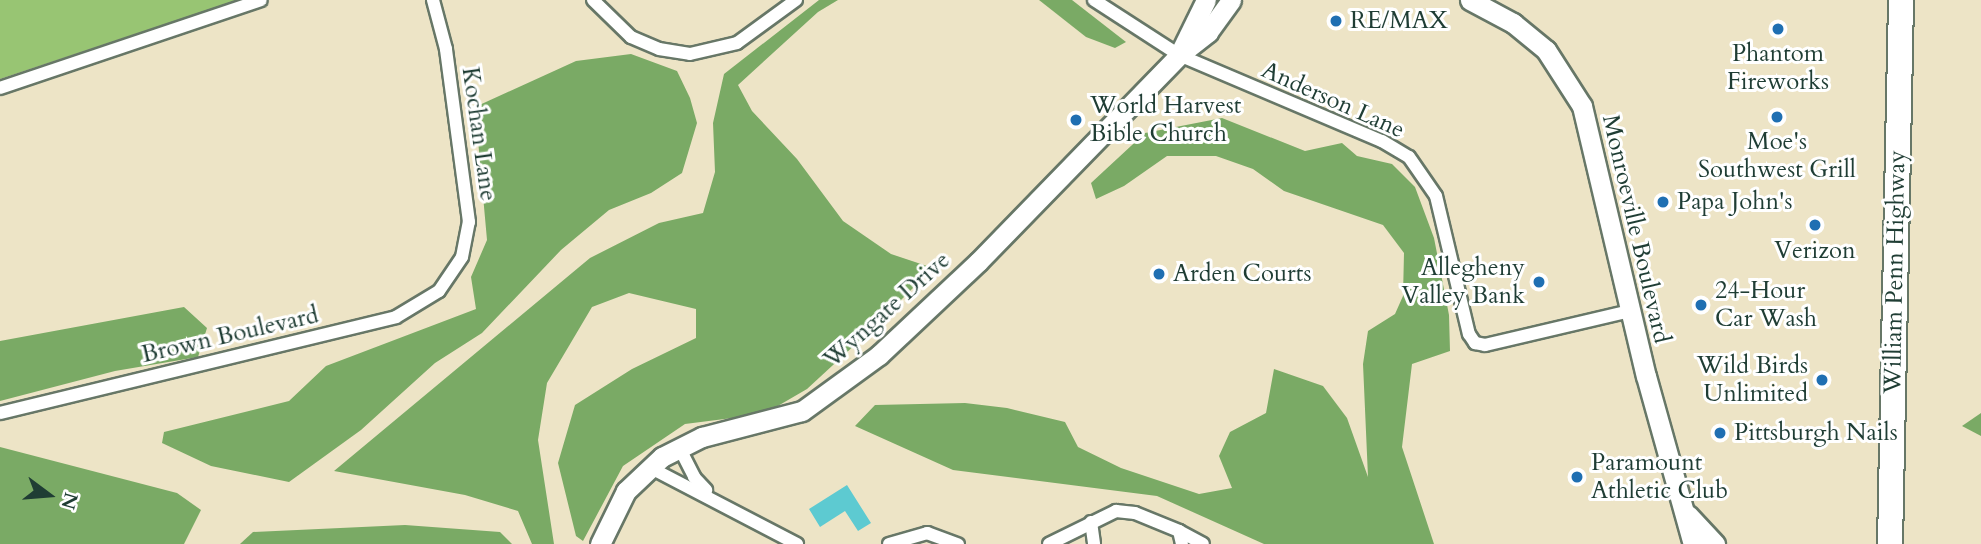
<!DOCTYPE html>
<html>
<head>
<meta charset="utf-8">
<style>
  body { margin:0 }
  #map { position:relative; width:1981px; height:544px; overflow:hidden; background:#ede4c6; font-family:Cardo,serif }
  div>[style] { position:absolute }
  .green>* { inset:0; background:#98c573 }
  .forest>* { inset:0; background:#7aaa65 }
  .water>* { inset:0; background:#5dcad1 }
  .roads { filter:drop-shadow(2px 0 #677767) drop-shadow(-2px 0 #677767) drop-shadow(0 2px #677767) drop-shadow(0 -2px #677767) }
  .street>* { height:12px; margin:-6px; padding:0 6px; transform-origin:6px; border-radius:6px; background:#fff }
  .secondary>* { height:19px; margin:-9.5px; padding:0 9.5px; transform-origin:9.5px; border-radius:9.5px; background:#fff }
  .highway>* { height:24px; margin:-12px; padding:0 12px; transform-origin:12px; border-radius:12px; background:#fff }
  .dots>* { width:19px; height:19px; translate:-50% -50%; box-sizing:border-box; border:4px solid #fff; border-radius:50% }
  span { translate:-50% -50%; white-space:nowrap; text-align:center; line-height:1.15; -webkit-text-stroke:6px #fff; paint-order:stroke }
  .poi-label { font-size:24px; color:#1f3d34 }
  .left { translate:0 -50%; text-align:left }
  .right { translate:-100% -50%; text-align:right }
  .street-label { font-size:24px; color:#1f3d34 }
  .north { position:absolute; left:14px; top:460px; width:70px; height:70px; -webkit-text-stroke:5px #fff; paint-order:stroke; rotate:106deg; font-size:19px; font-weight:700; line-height:28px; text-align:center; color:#1f3d34 }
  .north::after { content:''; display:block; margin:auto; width:24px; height:32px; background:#1f3d34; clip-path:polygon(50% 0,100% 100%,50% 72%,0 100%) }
</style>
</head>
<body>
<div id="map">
  <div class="green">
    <div style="clip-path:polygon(0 0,238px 0,0 79px)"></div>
  </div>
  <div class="forest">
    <div style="clip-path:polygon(819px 0,838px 0,818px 12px,738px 85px,752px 111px,797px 159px,843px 221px,891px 254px,933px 268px,871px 330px,807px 389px,764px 414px,685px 424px,623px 466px,583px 541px,576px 536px,558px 463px,575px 405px,632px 369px,696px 338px,696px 309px,629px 293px,592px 307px,547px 383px,538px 440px,554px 544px,532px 544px,518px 511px,465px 495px,334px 471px,590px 258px,659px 223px,703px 213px,715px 172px,713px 123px,724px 74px)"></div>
    <div style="clip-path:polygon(1039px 0,1072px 0,1126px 42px,1115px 48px,1086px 37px)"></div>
    <div style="clip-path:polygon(631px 54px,677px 71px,690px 98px,697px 123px,682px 173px,651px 193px,609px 210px,561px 250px,482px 333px,435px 363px,361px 430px,289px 482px,211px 466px,162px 443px,164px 432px,289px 401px,326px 366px,476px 309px,471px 277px,487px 240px,475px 107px,576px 61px)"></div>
    <div style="clip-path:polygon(1222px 118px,1305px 151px,1342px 143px,1357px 156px,1392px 164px,1415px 187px,1434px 238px,1449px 315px,1450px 351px,1412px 364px,1402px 447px,1434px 544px,1264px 544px,1157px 496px,953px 470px,855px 426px,875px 405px,965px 403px,1007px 408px,1065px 422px,1078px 447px,1121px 468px,1199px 494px,1232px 488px,1219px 456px,1230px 432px,1266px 413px,1274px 369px,1323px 386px,1347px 418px,1368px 477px,1363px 364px,1368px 331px,1395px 314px,1403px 296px,1404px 253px,1383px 225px,1284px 191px,1253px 169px,1216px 156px,1167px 156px,1124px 186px,1096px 199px,1091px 183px,1145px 133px)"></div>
    <div style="clip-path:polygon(184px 307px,207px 328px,198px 357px,115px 371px,0 401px,0 341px)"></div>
    <div style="clip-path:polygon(1981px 413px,1981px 436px,1962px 426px)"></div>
    <div style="clip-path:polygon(0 447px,177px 493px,201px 510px,184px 544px,0 544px)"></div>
    <div style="clip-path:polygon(405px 525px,500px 532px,512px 544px,240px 544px,253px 532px)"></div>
  </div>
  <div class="water">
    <div style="clip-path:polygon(847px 485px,871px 523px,858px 531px,845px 511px,820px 527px,809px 509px)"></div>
  </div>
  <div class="roads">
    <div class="street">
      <div style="left:593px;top:0;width:53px;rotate:44.2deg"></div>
      <div style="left:631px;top:37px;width:30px;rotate:23deg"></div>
      <div style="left:659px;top:49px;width:31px;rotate:9deg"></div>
      <div style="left:690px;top:54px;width:48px;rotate:-13.2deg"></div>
      <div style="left:737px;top:43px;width:73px;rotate:-36.1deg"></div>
      <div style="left:1094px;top:0;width:101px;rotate:32.9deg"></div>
      <div style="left:1179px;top:55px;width:220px;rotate:23deg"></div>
      <div style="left:1382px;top:141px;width:31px;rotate:31deg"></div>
      <div style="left:1409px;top:157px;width:47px;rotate:55.3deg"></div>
      <div style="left:1436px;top:196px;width:142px;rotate:76.6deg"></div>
      <div style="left:1469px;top:334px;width:11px;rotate:56deg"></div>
      <div style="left:1475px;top:343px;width:10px;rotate:11deg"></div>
      <div style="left:1485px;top:345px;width:149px;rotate:-13.2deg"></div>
      <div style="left:0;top:88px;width:275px;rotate:-18.6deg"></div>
      <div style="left:0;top:413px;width:407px;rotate:-13.6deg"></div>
      <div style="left:396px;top:317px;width:50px;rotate:-31.2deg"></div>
      <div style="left:439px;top:291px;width:41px;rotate:-55.9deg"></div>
      <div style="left:462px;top:257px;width:36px;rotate:-79deg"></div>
      <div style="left:469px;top:222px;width:175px;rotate:-97.6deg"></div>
      <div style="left:446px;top:49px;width:51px;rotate:-104.9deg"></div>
      <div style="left:679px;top:447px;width:34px;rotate:63deg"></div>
      <div style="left:694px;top:477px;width:18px;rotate:47deg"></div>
      <div style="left:649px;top:467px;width:167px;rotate:27.5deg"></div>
      <div style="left:1091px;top:522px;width:22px;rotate:82deg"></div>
      <div style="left:1179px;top:531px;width:27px;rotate:28deg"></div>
      <div style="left:889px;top:544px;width:40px;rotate:-16deg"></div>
      <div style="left:927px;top:533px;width:33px;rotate:20deg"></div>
      <div style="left:1049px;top:544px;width:75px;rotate:-26.2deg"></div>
      <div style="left:1116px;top:511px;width:19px;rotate:6deg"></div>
      <div style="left:1135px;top:513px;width:48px;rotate:22.2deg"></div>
      <div style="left:1179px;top:531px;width:13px;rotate:77deg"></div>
    </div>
    <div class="secondary">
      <div style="left:1470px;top:0;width:49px;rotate:28.1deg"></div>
      <div style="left:1513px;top:23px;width:43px;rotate:39.3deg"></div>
      <div style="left:1546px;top:50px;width:67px;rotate:57.3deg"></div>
      <div style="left:1582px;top:106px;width:277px;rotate:76.7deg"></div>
      <div style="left:1646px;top:376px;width:174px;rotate:74.4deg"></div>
      <div style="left:1179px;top:55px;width:61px;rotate:-63.9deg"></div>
      <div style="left:1688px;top:515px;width:40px;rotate:47deg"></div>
      <div style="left:600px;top:544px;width:59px;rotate:-63.9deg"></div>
      <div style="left:626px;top:491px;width:50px;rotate:-43.4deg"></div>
      <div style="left:662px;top:457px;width:45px;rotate:-26.6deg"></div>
      <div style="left:702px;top:437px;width:103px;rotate:-14.6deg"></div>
      <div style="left:802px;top:411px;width:95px;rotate:-36deg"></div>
      <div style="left:879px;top:355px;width:136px;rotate:-43.2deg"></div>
      <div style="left:978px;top:262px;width:289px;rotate:-45.8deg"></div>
      <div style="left:1179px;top:55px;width:37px;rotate:-38deg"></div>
      <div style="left:1208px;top:32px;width:39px;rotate:-54deg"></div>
    </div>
    <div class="highway">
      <div style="left:1890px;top:544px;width:544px;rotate:-88.84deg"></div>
    </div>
  </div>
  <div class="dots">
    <div style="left:1336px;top:21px;background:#1f6fb2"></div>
    <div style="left:1778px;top:29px;background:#1f6fb2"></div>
    <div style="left:1777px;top:117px;background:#1f6fb2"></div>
    <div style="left:1076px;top:120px;background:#1f6fb2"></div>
    <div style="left:1663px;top:202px;background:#1f6fb2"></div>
    <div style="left:1815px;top:225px;background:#1f6fb2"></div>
    <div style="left:1159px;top:274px;background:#1f6fb2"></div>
    <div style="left:1539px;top:282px;background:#1f6fb2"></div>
    <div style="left:1701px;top:305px;background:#1f6fb2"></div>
    <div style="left:1822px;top:380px;background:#1f6fb2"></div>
    <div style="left:1720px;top:433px;background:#1f6fb2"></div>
    <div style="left:1577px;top:477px;background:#1f6fb2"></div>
  </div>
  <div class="poi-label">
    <span class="left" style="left:1350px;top:21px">RE/MAX</span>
    <span style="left:1778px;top:68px">Phantom<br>Fireworks</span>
    <span class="left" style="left:1090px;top:120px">World Harvest<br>Bible Church</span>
    <span style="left:1777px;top:156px">Moe's<br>Southwest Grill</span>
    <span class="left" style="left:1677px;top:202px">Papa John's</span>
    <span style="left:1815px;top:251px">Verizon</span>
    <span class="right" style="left:1525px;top:282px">Allegheny<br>Valley Bank</span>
    <span class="left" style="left:1173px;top:274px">Arden Courts</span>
    <span class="left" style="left:1715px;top:305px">24-Hour<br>Car Wash</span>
    <span class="right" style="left:1808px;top:380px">Wild Birds<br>Unlimited</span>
    <span class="left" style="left:1734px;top:433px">Pittsburgh Nails</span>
    <span class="left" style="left:1591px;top:477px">Paramount<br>Athletic Club</span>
  </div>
  <div class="street-label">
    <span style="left:1333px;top:100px;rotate:24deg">Anderson Lane</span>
    <span style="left:479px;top:134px;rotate:82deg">Kochan Lane</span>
    <span style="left:1636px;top:229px;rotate:77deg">Monroeville Boulevard</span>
    <span style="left:1895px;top:272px;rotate:-89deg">William Penn Highway</span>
    <span style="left:887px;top:310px;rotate:-42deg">Wyngate Drive</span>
    <span style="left:230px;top:335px;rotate:-13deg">Brown Boulevard</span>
  </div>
  <div class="north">N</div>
</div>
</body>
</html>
